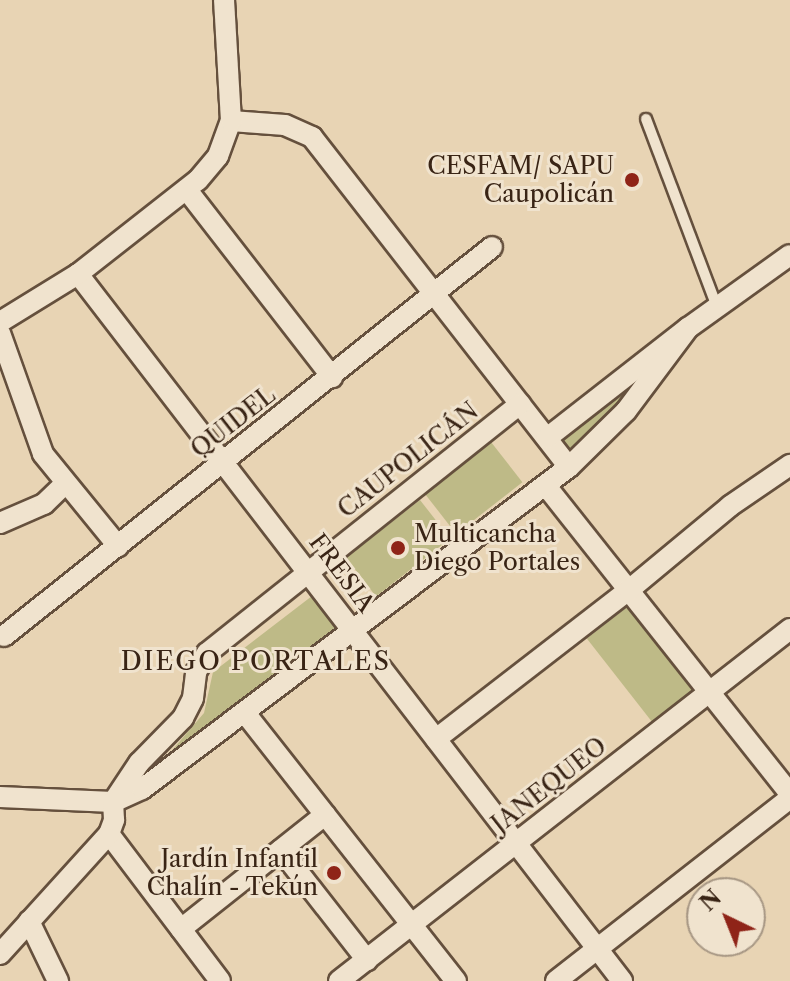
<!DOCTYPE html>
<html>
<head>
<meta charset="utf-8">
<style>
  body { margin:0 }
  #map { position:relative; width:790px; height:981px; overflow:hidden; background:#e8d4b4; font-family:"Libre Caslon Text",serif }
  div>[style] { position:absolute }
  .green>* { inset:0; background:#beba87; transform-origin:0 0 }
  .roads { filter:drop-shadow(2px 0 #65503d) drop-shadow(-2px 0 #65503d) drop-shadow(0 2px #65503d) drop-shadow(0 -2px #65503d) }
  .service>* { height:10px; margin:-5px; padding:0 5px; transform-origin:5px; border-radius:5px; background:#f0e3ce }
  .minor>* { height:20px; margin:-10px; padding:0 10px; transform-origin:10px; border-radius:10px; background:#f0e3ce }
  .dots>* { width:22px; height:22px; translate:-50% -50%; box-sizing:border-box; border:4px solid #f0e3ce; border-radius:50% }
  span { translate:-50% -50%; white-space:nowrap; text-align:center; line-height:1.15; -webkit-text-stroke:6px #f0e3ce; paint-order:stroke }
  .poi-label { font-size:24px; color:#392415 }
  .right { translate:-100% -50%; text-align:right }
  .left { translate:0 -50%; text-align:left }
  .street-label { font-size:24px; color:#392415 }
  .neighbourhood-label { font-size:26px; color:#392415; letter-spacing:2px }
  .north { position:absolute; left:686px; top:877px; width:80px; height:80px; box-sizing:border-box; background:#f0e3ce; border:2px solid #a79784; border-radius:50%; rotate:317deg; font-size:22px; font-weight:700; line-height:32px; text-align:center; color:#392415 }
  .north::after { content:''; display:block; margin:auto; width:28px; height:36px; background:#8f2418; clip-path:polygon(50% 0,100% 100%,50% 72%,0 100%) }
</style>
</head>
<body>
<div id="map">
  <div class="green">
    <div style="clip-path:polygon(654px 359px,627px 399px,571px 453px,558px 438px)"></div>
    <div style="left:491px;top:442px;width:51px;height:84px;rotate:52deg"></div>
    <div style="left:420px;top:500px;width:49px;height:94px;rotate:52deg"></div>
    <div style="clip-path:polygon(312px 596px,340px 630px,156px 769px,204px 713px,213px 672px)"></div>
    <div style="left:627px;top:607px;width:108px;height:51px;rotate:52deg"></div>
  </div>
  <div class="roads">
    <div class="service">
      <div style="left:646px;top:119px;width:201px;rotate:69.3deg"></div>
    </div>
    <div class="minor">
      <div style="left:231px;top:121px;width:54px;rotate:4.2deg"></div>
      <div style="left:285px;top:125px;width:30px;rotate:24deg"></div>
      <div style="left:312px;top:137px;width:418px;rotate:52.1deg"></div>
      <div style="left:187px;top:190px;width:237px;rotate:52.2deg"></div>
      <div style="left:78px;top:274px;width:892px;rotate:52.42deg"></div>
      <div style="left:0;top:322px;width:92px;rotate:-31.6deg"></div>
      <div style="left:78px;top:274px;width:152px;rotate:-38.1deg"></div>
      <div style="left:198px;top:180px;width:31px;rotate:-50deg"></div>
      <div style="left:218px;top:156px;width:37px;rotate:-70deg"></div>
      <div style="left:231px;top:121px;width:121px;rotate:-93.3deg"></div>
      <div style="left:0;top:333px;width:128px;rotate:70.4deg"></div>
      <div style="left:43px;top:454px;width:119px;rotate:50.8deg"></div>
      <div style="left:547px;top:438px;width:179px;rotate:-38deg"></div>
      <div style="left:688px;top:328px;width:125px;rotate:-35.6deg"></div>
      <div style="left:546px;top:486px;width:393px;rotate:51.6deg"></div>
      <div style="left:0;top:523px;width:48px;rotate:-23.4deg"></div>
      <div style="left:44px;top:504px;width:30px;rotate:-44deg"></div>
      <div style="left:4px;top:636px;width:624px;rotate:-38.56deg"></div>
      <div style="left:245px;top:713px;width:341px;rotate:51.8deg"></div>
      <div style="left:436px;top:739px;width:244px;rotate:-37.7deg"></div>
      <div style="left:629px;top:590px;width:131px;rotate:-39.7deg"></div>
      <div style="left:730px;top:506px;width:73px;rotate:-34.3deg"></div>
      <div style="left:0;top:797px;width:113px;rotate:2.5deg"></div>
      <div style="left:113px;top:802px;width:32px;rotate:-24deg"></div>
      <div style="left:142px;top:789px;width:535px;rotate:-37.02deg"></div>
      <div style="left:569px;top:467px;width:80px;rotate:-44.5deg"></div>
      <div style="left:626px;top:411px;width:104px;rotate:-53.2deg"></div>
      <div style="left:113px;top:802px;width:47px;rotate:-56.3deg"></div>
      <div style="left:139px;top:763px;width:63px;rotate:-45.6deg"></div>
      <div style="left:183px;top:718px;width:22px;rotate:-63deg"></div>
      <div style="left:193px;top:698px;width:26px;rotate:-83deg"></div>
      <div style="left:196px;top:672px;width:22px;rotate:-60deg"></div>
      <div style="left:207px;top:653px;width:400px;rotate:-38.5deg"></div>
      <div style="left:109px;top:834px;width:184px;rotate:52.9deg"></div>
      <div style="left:281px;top:850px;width:140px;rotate:52deg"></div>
      <div style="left:29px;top:921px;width:67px;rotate:64.2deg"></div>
      <div style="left:181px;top:929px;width:184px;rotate:-38.4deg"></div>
      <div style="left:0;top:954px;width:162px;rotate:-47.8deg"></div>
      <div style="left:109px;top:834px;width:15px;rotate:-70deg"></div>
      <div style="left:114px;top:820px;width:18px;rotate:-93deg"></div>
      <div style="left:339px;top:981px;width:572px;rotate:-37.97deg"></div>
      <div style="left:556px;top:981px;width:297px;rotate:-38deg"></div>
    </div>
  </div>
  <div class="dots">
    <div style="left:632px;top:180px;background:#8f2418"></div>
    <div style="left:398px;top:548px;background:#8f2418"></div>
    <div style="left:334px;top:873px;background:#8f2418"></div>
  </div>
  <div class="poi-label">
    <span class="right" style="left:614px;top:180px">CESFAM/ SAPU<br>Caupolicán</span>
    <span class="left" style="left:414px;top:548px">Multicancha<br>Diego Portales</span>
    <span class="right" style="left:318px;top:873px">Jardín Infantil<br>Chalín - Tekún</span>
  </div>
  <div class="street-label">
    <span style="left:233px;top:422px;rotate:-38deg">QUIDEL</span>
    <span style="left:408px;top:460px;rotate:-38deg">CAUPOLICÁN</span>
    <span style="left:342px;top:573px;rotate:53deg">FRESIA</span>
    <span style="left:549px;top:785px;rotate:-38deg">JANEQUEO</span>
  </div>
  <div class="neighbourhood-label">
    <span style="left:256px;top:662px">DIEGO PORTALES</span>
  </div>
  <div class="north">N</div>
</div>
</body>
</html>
